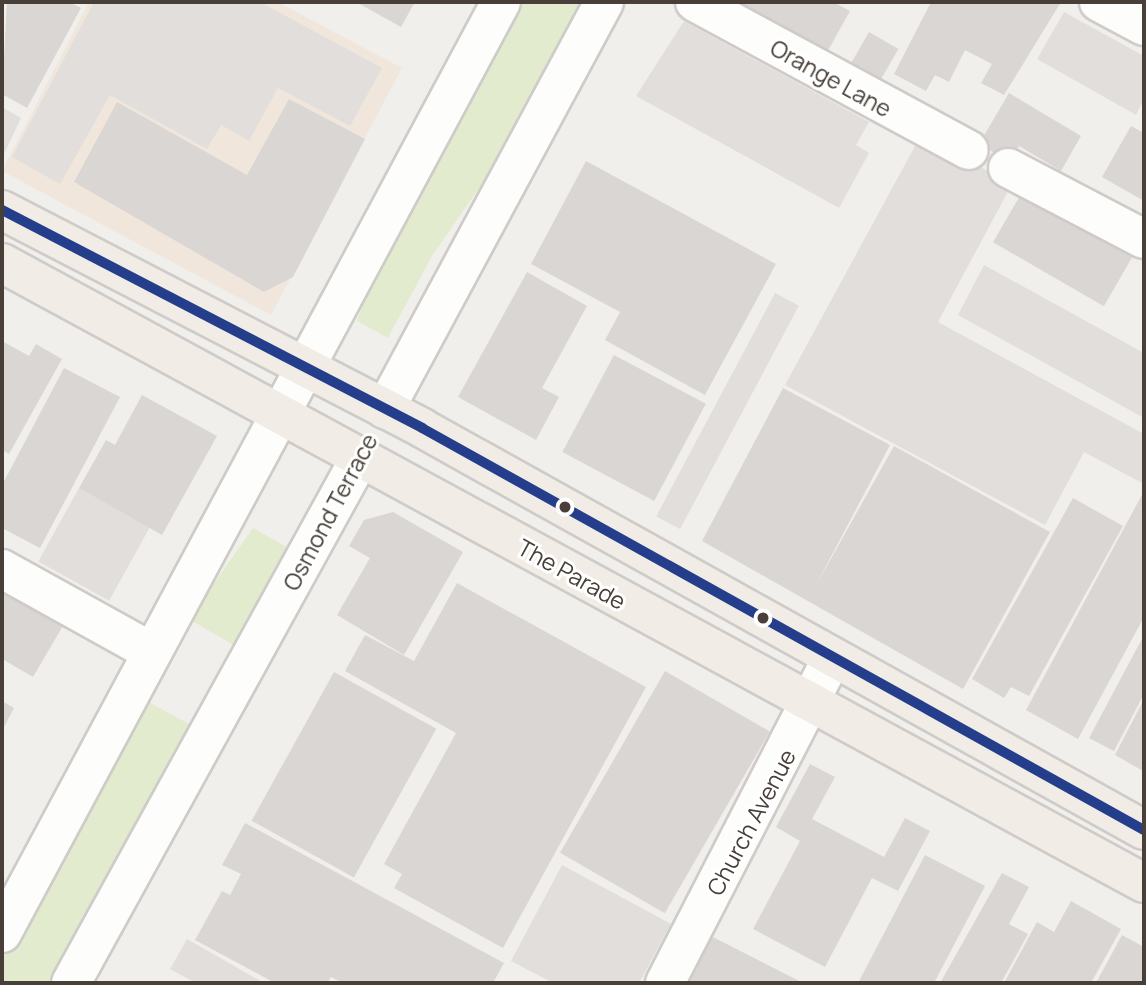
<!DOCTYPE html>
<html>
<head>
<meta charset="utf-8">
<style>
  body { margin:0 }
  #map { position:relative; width:1146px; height:985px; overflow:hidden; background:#f1efec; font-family:Manrope,sans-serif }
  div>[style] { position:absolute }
  .commercial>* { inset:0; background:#f0e6dc }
  .green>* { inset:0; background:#e2ebcd }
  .parking>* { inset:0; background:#e1dedc; transform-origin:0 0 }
  .building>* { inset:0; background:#dad6d3; transform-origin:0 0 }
  .roads { filter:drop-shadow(2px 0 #cecbc8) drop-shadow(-2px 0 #cecbc8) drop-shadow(0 2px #cecbc8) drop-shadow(0 -2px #cecbc8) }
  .minor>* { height:38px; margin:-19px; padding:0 19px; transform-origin:19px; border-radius:19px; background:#fdfdfc }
  .major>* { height:38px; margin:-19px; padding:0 19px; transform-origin:19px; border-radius:19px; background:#f1ece5 }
  .bus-1>* { height:10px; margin:-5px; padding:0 5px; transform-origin:5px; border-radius:5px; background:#243e8c }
  .dots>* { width:19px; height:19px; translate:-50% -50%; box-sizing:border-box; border:4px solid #fff; border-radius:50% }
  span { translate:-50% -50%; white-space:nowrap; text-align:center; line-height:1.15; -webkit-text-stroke:6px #fff; paint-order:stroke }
  .street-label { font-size:23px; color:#484038 }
  .frame { position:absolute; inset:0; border:4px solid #484038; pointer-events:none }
</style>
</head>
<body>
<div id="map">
  <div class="commercial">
    <div style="clip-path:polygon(89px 2px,278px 2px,402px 68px,271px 315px,2px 171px)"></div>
  </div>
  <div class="green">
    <div style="clip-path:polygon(522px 2px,587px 2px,507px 148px,432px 256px,388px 338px,357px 321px,368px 289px)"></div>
    <div style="clip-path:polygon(253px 528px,287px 547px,235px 646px,189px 619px)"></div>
    <div style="clip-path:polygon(143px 699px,193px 726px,53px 983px,2px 983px,2px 957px)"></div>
  </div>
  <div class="parking">
    <div style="clip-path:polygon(94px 2px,260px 2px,382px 68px,350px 126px,278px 88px,249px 141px,221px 125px,207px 149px,110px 95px,60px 184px,12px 157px)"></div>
    <div style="clip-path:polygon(1064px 12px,1144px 56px,1144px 99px,1136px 115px,1037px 59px)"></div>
    <div style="clip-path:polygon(684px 21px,869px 122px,856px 145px,869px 153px,839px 208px,636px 96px)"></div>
    <div style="clip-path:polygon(2px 107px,21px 118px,4px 154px,2px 153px)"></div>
    <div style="clip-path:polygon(921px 135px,1012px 184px,938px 322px,1144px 434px,1144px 484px,1084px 452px,1045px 525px,785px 385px)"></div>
    <div style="clip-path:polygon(984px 265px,1144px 353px,1144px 418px,958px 315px)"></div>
    <div style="left:775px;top:293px;width:27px;height:253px;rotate:28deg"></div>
    <div style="left:79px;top:488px;width:81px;height:84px;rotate:29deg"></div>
    <div style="clip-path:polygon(562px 865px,671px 924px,639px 983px,553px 983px,511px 961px)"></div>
    <div style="clip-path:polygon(187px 939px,264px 983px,196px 983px,170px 969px)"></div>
  </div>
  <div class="building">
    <div style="clip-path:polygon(7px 2px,69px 2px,81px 8px,27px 108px,2px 94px)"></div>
    <div style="clip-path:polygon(356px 2px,415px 2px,401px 27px)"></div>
    <div style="clip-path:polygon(723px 2px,833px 2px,850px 11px,825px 56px)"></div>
    <div style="clip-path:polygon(931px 2px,1061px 2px,1004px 95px,981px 83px,992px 64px,965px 50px,949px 82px,935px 75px,926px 91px,894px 74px)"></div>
    <div style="left:869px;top:32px;width:34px;height:43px;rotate:30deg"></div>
    <div style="clip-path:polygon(1009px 93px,1081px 136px,1061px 171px,1019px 146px,1010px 162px,979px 144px)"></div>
    <div style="clip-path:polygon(289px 99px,365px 139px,293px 277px,264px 292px,74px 182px,117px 102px,247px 175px)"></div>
    <div style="clip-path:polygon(1131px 126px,1144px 133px,1144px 201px,1102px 177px)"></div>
    <div style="clip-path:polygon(586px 161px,776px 264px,705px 395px,605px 340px,620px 312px,531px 264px)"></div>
    <div style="left:1022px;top:192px;width:128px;height:58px;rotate:30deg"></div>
    <div style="clip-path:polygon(527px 272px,587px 306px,542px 388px,559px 397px,536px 440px,458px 397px)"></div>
    <div style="clip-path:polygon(2px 341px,29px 356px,36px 344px,62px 359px,9px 454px,2px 450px)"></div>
    <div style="left:614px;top:355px;width:104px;height:110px;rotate:28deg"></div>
    <div style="clip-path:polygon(64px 368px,120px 397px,40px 548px,2px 528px,2px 485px)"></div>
    <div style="clip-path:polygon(783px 388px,890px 445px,815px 587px,894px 446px,1050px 532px,963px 689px,702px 541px)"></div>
    <div style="clip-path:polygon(142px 395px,217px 436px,162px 535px,79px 488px,106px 440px,115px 445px)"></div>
    <div style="clip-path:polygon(1144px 491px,1144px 617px,1078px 739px,1026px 710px)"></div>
    <div style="clip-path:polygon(1073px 498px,1123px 526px,1029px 696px,1011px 687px,1004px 698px,972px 679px)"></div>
    <div style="clip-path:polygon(393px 512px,463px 552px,404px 655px,337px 615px,370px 558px,349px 546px,364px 520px)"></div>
    <div style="clip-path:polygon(2px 572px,71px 612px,33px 677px,2px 659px)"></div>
    <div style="clip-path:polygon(457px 583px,646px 687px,503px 948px,394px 888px,402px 874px,384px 864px,456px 733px,345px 671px,365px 635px,414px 661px)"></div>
    <div style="clip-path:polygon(1144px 635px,1144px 694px,1114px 751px,1089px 738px)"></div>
    <div style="left:665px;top:671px;width:121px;height:210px;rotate:30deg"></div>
    <div style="left:334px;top:672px;width:117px;height:170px;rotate:29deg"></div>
    <div style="clip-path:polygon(1144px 699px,1144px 769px,1143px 771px,1115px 755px)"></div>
    <div style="clip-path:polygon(2px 701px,14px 708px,2px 731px)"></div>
    <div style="clip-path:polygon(810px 764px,835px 777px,812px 819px,884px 857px,905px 818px,930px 831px,898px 891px,872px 878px,825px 967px,753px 929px,800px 841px,776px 827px)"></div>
    <div style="clip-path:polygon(245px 823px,504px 963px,493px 983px,343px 983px,331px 977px,327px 983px,275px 983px,195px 940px,222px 891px,230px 895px,241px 874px,222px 865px)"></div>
    <div style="clip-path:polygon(925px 855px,985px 886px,934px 983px,858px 983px)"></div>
    <div style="clip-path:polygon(1002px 873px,1029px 887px,1009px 924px,1028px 934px,1001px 983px,940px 983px)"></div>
    <div style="clip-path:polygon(1071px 901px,1121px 929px,1091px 983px,1004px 983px,1037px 922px,1054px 932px)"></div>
    <div style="clip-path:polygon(707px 934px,803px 983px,682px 983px)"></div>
    <div style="clip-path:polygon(1122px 935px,1144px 947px,1144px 983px,1096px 983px)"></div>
  </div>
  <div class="roads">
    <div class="minor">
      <div style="left:695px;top:2px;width:311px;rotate:28.4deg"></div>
      <div style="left:1099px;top:2px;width:51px;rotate:28.1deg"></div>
      <div style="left:1008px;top:168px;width:153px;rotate:27.6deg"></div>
      <div style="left:385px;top:409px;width:462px;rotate:-61.7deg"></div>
      <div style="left:2px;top:569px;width:171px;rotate:29deg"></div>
      <div style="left:2px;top:933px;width:1056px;rotate:-61.81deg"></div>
      <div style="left:71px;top:983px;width:599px;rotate:-61.17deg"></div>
      <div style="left:665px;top:983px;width:365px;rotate:-62.8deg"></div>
    </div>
    <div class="major">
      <div style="left:2px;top:210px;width:473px;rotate:27.4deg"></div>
      <div style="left:422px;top:428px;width:826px;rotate:29.11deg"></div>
      <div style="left:2px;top:263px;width:1299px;rotate:28.5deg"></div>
    </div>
  </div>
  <div class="bus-1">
    <div style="left:2px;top:210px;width:473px;rotate:27.4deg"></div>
    <div style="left:422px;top:428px;width:826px;rotate:29.11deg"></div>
  </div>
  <div class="dots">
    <div style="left:565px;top:507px;background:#484038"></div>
    <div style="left:763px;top:618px;background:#484038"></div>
  </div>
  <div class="street-label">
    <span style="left:831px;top:78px;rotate:29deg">Orange Lane</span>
    <span style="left:330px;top:512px;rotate:-62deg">Osmond Terrace</span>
    <span style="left:572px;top:574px;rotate:29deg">The Parade</span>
    <span style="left:751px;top:822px;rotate:-62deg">Church Avenue</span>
  </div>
  <div class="frame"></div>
</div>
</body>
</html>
